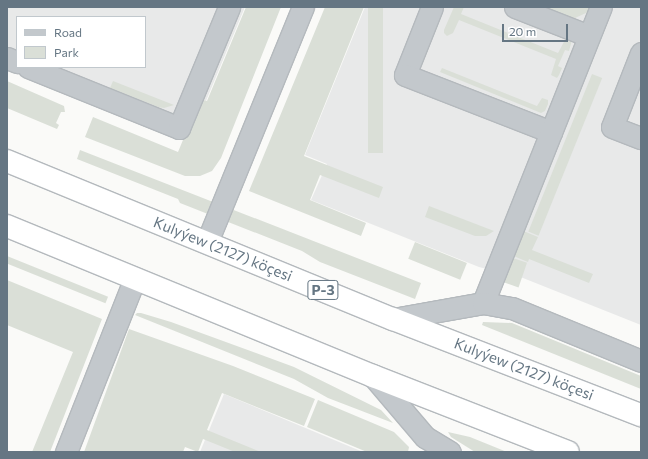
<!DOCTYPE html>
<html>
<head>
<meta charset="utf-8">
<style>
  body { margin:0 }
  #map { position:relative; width:648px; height:459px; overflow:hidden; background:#fafaf8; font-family:Commissioner,sans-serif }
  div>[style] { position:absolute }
  .built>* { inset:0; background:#e8e9e9 }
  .green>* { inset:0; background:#dadfd7; transform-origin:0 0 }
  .roads { filter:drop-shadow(1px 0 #b4b9bd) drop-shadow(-1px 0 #b4b9bd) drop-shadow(0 1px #b4b9bd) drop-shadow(0 -1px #b4b9bd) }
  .minor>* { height:21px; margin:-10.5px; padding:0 10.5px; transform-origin:10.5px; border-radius:10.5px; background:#c3c8cc }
  .highway>* { height:22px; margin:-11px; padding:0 11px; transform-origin:11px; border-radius:11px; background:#fff }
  span { translate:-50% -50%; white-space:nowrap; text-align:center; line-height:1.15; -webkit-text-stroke:4px #fff; paint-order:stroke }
  .shield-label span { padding:1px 3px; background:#fff; border:1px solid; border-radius:3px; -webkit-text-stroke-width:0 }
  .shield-label { font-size:14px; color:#657683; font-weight:700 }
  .street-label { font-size:15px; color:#657683 }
  .frame { position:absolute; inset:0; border:8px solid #657683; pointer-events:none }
  .legend { position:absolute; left:16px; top:16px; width:130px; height:52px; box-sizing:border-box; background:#fff; border:1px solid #c1c8cd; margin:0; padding:5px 7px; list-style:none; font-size:12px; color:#657683 }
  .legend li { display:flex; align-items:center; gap:8px; height:20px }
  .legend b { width:20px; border:1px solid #c1c8cd }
  .scale { position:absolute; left:502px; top:24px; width:66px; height:18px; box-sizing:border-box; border:2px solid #657683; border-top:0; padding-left:5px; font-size:12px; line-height:14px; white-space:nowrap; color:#657683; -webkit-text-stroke:3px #fff; paint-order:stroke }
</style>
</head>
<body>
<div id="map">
  <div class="built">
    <div style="clip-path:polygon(7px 7px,245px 7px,206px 101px,199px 98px,188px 122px,51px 67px,145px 67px,145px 17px,17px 17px,17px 53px,7px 49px)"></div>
    <div style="clip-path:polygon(365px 7px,641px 7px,641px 325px,523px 278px,479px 267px,311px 200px,327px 164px,305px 155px)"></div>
    <div style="clip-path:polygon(224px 394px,363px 452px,200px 452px)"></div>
  </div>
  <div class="green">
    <div style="clip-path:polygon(246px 7px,281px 7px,221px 158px,212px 171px,200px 176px,185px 176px,85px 137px,93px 117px,178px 152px,200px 99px,207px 101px)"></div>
    <div style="clip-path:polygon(325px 7px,364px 7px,304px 156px,383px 187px,379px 198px,320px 175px,310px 200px,366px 223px,361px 236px,249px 191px)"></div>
    <div style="left:368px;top:7px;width:15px;height:146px"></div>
    <div style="clip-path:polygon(454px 7px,464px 7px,461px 14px,558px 53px,566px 38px,572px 40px,569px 51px,565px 50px,558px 66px,562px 68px,559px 75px,557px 78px,551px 75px,556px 59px,459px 20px,453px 33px,447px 36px,444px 33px,444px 30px)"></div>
    <div style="clip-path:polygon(543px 7px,591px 7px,586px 13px,575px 18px,568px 17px)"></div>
    <div style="clip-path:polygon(442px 68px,537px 106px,542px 98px,548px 100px,548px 104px,545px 111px,541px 113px,440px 72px)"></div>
    <div style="left:592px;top:74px;width:11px;height:170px;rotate:22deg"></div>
    <div style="clip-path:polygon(7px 81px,64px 106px,65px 112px,61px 112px,56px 123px,59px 125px,57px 129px,7px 108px)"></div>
    <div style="clip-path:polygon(113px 81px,174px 105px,164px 108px,158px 107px,110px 88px)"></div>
    <div style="clip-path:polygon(80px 150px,421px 283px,415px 299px,320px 262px,302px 251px,180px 203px,178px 199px,77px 159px)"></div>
    <div style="clip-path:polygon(429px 206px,494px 231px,486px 236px,475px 236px,425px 217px)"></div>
    <div style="clip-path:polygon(521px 230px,538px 237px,532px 250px,593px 274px,589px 283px,529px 259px,528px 262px,511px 255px)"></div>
    <div style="left:415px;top:242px;width:56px;height:18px;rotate:22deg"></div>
    <div style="left:7px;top:256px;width:109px;height:7px;rotate:22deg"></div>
    <div style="left:510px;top:257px;width:18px;height:26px;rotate:19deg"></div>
    <div style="clip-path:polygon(7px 280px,102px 319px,50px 452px,32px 452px,73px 352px,7px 325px)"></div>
    <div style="clip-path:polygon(137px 313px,141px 313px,171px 322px,294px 367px,381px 410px,393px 423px,328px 398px,294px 379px,135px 315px)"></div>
    <div style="clip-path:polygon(483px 322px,512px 323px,641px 376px,641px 389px,482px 325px)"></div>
    <div style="clip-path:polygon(129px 329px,233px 366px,315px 399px,304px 426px,222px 393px,207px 430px,261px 452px,235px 452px,203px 439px,198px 452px,185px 447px,183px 452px,84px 452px)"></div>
    <div style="clip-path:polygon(318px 400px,394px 432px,409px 447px,408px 452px,367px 452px,307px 427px)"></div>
    <div style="clip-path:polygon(448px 432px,470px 437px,507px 452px,475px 452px,451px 437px)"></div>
  </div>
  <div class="roads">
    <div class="minor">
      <div style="left:432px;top:7px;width:73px;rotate:111.7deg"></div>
      <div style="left:405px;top:75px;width:157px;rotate:21.3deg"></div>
      <div style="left:515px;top:7px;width:79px;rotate:21.4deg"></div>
      <div style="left:641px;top:53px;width:79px;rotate:111.4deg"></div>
      <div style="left:612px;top:127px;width:31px;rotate:21deg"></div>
      <div style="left:7px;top:58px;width:11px;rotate:22deg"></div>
      <div style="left:28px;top:67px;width:163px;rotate:22deg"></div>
      <div style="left:179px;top:128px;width:131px;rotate:-67.5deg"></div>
      <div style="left:207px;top:242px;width:254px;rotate:-67.8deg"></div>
      <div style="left:483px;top:303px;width:319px;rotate:-68.3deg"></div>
      <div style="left:393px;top:319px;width:91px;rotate:-10.1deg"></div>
      <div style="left:483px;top:303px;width:29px;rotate:10deg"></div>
      <div style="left:512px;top:308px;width:139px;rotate:22.3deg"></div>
      <div style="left:373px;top:376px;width:80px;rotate:49.6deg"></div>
      <div style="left:425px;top:437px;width:29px;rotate:31deg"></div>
      <div style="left:66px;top:452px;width:187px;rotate:-68.4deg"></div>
    </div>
    <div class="highway">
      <div style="left:7px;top:161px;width:417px;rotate:22.3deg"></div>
      <div style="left:393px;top:319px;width:266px;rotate:21.2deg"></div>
      <div style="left:7px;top:226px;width:396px;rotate:22.3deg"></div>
      <div style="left:373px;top:376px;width:209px;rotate:21.3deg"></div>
    </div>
  </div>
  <div class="shield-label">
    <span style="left:323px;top:290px">P-3</span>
  </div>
  <div class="street-label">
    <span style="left:223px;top:249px;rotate:22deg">Kulyýew (2127) köçesi</span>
    <span style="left:524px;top:369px;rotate:21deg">Kulyýew (2127) köçesi</span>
  </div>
  <div class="frame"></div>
  <ul class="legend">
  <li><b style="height:5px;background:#c3c8cc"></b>Road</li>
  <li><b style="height:11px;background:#dadfd7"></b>Park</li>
  </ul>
  <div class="scale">20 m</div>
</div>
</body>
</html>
